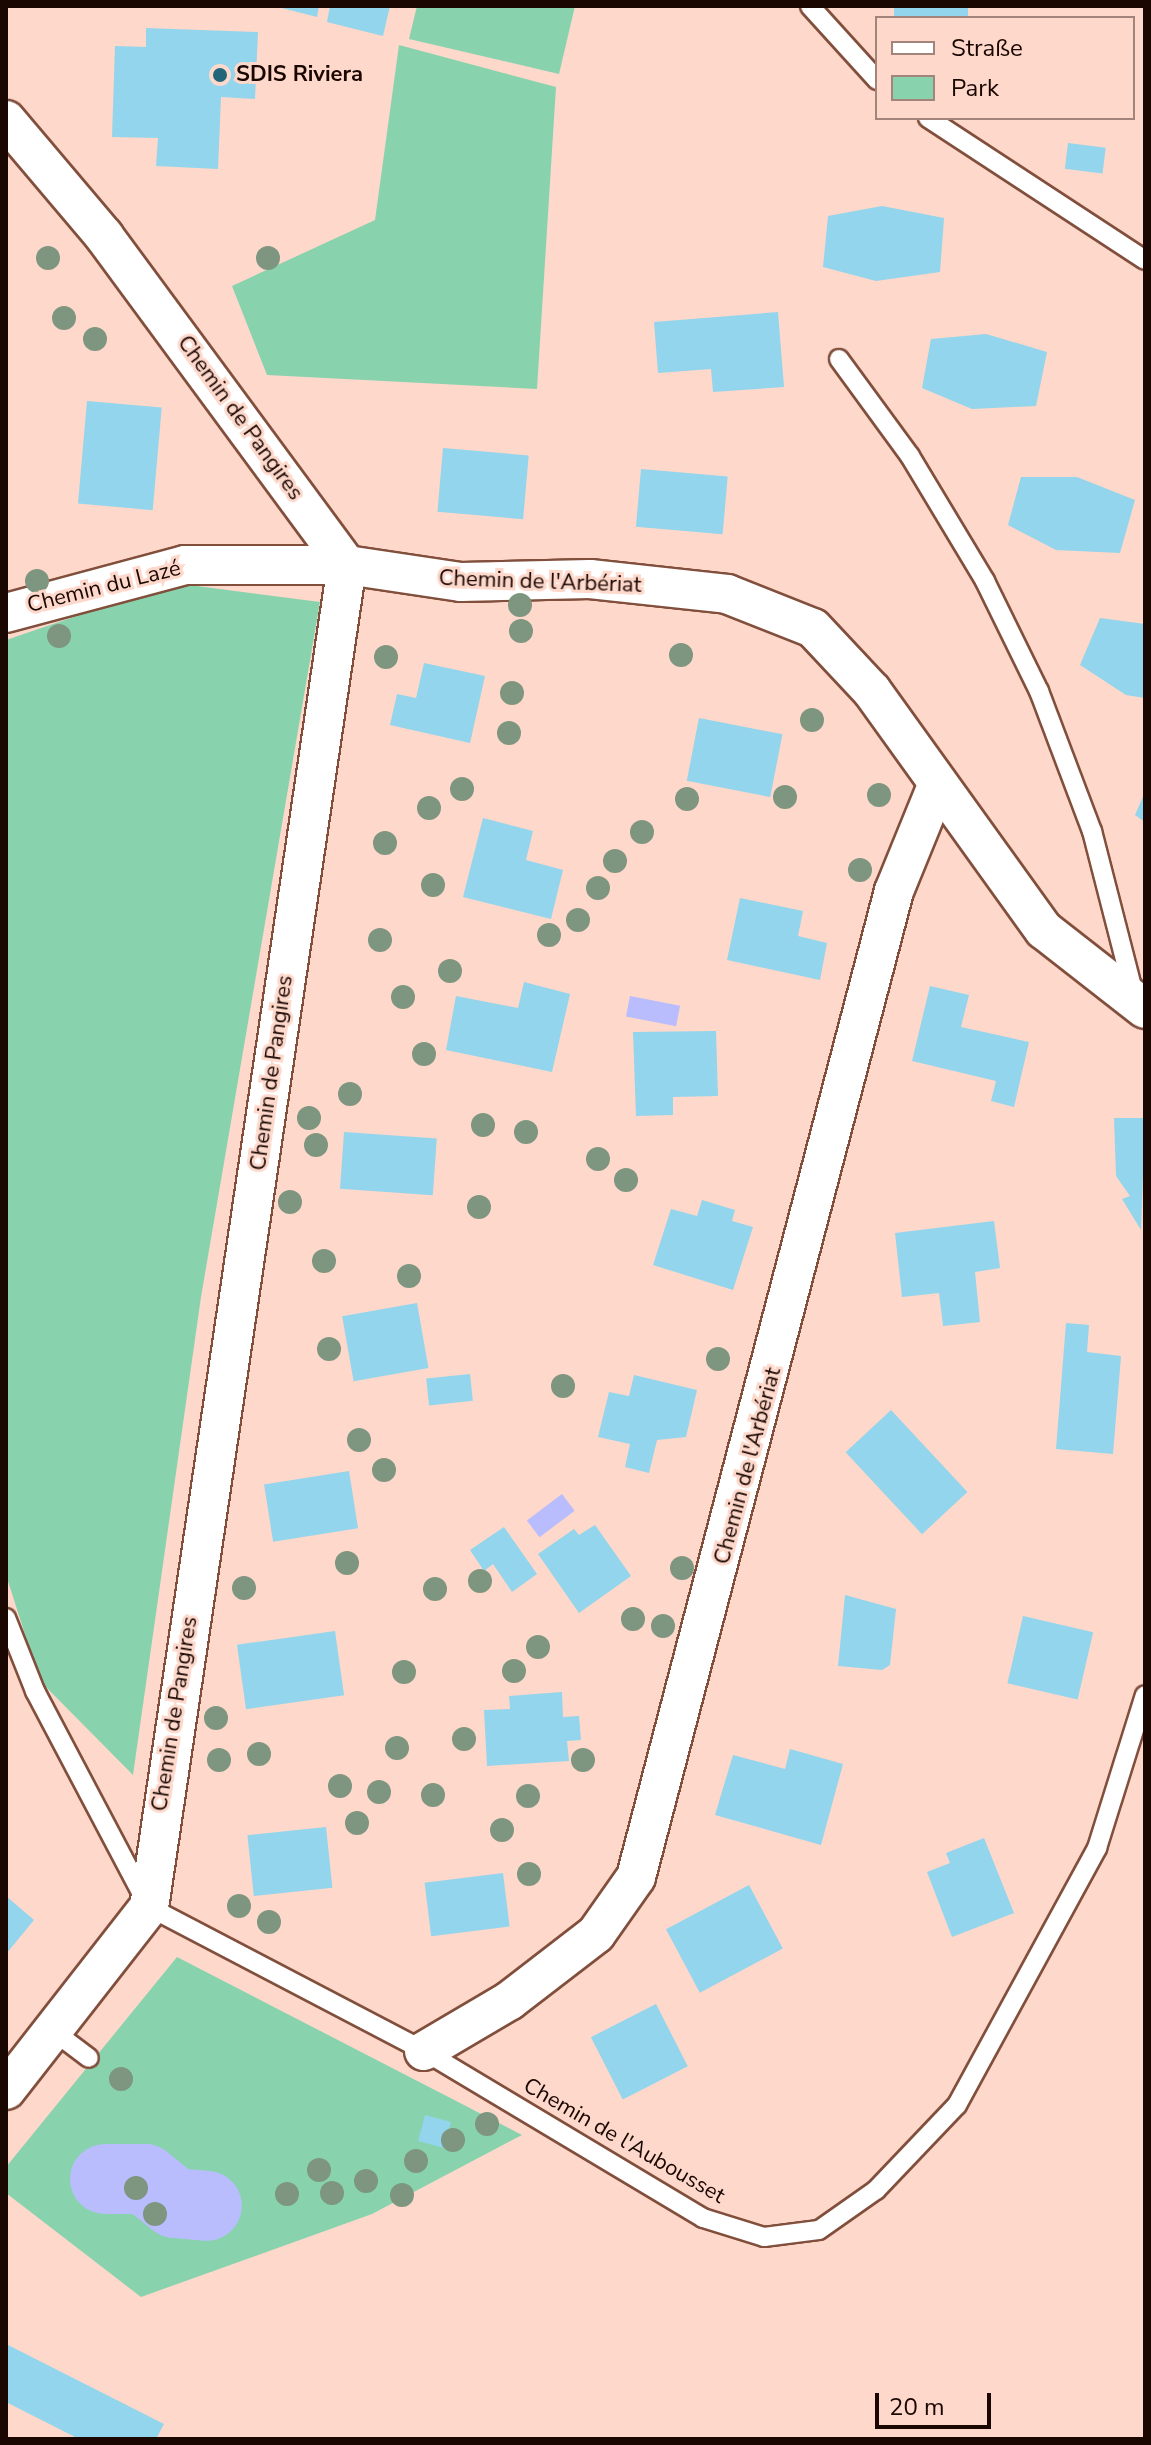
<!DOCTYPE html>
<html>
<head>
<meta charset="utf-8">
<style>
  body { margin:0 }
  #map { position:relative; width:1151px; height:2445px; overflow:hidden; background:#fdd8cb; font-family:"Nunito Sans",sans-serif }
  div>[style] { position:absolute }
  .green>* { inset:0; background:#88d3ad }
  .water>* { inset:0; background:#b9bdfd; transform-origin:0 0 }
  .river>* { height:70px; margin:-35px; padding:0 35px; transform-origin:35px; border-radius:35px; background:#b9bdfd }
  .building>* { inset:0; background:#92d5ec; transform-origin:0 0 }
  .roads { filter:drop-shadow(2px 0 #814f3c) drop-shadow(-2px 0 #814f3c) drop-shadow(0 2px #814f3c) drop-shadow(0 -2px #814f3c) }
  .service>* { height:18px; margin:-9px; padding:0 9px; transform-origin:9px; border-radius:9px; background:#fff }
  .minor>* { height:38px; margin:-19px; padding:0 19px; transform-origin:19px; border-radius:19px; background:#fff }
  .trees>* { width:24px; height:24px; margin:-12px; border-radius:50%; background:#7e957f }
  .dots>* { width:22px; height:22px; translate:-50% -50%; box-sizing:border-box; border:4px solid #fdd8cb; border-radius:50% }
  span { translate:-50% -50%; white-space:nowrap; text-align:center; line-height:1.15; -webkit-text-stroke:6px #fdd8cb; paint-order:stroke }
  .poi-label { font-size:22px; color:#1a0702; font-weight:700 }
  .left { translate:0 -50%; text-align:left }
  .street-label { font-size:22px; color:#1a0702 }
  .frame { position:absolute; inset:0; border:8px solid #1a0702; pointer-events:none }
  .legend { position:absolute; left:875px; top:16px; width:260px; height:104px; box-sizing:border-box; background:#fdd8cb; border:2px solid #a2847b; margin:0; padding:10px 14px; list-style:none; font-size:24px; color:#1a0702 }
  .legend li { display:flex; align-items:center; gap:16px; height:40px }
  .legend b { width:40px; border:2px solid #a2847b }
  .scale { position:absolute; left:875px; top:2393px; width:116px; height:36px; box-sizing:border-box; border:4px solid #1a0702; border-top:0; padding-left:10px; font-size:24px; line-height:28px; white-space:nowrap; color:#1a0702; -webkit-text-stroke:6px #fdd8cb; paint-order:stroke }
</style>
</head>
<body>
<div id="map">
  <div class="green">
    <div style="clip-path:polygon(417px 6px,575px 6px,559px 74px,409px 39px)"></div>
    <div style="clip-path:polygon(399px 45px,556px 87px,537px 389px,267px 375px,232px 286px,375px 220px)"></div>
    <div style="clip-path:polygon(174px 583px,320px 602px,201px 1297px,133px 1775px,40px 1681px,6px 1575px,6px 640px)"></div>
    <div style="clip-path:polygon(177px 1957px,522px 2135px,372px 2214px,141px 2297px,6px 2193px,6px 2167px)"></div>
  </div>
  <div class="water">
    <div style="left:630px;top:996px;width:51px;height:21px;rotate:11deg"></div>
    <div style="left:562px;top:1494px;width:21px;height:44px;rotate:53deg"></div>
  </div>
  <div class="river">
    <div style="left:105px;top:2179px;width:40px"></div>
    <div style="left:145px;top:2179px;width:38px;rotate:39deg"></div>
    <div style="left:175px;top:2203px;width:32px;rotate:5deg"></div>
  </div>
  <div class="building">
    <div style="clip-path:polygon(274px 6px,319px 6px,317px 17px)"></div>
    <div style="clip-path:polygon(330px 6px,390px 6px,383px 36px,327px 22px)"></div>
    <div style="left:894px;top:6px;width:74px;height:12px"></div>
    <div style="clip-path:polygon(146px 28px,258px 32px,255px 99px,221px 97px,218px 169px,156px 166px,158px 138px,112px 137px,115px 46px,146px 47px)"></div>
    <div style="left:1068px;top:143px;width:38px;height:26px;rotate:7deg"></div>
    <div style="clip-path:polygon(882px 206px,944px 218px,940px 272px,876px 281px,823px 267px,828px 216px)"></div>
    <div style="clip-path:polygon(778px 312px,784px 387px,713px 392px,711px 369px,658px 373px,654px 322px)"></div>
    <div style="clip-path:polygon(986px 334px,1047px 352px,1036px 406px,972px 409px,922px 388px,931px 339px)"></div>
    <div style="left:87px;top:401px;width:75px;height:103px;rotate:5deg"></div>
    <div style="left:443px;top:448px;width:86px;height:64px;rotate:5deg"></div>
    <div style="left:641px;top:469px;width:87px;height:58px;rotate:5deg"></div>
    <div style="clip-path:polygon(1021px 477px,1077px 477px,1135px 500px,1120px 553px,1056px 550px,1008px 525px)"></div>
    <div style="clip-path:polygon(1100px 618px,1145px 624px,1145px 698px,1126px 695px,1080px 665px)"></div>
    <div style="clip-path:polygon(424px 663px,485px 676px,470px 743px,390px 725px,397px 694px,416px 698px)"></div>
    <div style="left:699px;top:718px;width:85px;height:64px;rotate:11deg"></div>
    <div style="clip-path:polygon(1145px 792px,1145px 822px,1135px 815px)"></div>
    <div style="clip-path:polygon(483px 818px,533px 831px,526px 860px,563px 870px,551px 919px,463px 897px)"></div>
    <div style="clip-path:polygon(740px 898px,803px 911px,798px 936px,827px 943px,820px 980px,727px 960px)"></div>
    <div style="clip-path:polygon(524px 982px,570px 994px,552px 1072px,446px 1050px,456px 996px,518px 1008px)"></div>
    <div style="clip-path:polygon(930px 986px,969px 995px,961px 1027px,1029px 1042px,1014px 1107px,991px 1101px,996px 1081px,912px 1061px)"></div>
    <div style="clip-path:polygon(716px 1031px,718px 1096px,673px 1097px,673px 1115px,636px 1116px,633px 1032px)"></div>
    <div style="clip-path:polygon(1114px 1118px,1145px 1118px,1141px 1230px,1122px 1199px,1130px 1196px,1116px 1176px)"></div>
    <div style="left:344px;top:1132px;width:93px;height:57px;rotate:4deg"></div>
    <div style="clip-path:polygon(702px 1200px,735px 1210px,732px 1221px,753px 1227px,733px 1290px,653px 1265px,671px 1209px,697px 1216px)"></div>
    <div style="clip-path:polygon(994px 1221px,1000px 1268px,975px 1272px,980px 1322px,943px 1326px,939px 1293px,902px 1297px,895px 1233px)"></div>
    <div style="left:417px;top:1303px;width:66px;height:76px;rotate:80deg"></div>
    <div style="clip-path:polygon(1066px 1323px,1089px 1325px,1087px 1352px,1121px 1356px,1113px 1454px,1056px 1449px)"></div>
    <div style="left:470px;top:1374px;width:27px;height:44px;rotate:84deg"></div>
    <div style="clip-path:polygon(634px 1375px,697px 1390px,686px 1437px,657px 1440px,649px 1473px,625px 1467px,630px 1444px,598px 1437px,609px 1392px,629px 1396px)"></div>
    <div style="left:891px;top:1410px;width:112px;height:62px;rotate:47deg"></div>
    <div style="left:349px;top:1471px;width:58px;height:86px;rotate:81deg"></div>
    <div style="clip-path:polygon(595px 1525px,631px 1576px,579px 1613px,538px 1554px,574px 1529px,579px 1535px)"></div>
    <div style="clip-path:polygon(504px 1527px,537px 1574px,512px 1592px,493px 1564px,484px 1571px,470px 1550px)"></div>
    <div style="clip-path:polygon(845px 1595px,896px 1609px,890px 1665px,882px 1670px,838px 1666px)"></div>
    <div style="left:1023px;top:1616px;width:72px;height:69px;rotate:13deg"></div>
    <div style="left:335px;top:1631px;width:65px;height:99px;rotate:82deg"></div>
    <div style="clip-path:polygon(562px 1692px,563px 1717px,579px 1716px,581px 1740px,567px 1741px,569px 1761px,487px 1766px,484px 1710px,510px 1709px,509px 1696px)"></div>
    <div style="clip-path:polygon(790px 1749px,843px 1764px,821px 1845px,715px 1815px,733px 1755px,785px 1769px)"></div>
    <div style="left:326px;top:1827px;width:61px;height:79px;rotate:84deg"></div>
    <div style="clip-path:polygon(984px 1838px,1014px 1913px,952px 1937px,927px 1872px,950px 1863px,946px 1853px)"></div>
    <div style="left:503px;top:1873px;width:54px;height:79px;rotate:83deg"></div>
    <div style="left:749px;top:1885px;width:72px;height:94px;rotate:62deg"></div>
    <div style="clip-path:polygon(6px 1896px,34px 1920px,6px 1954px)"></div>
    <div style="left:656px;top:2004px;width:70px;height:73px;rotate:63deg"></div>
    <div style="left:425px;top:2115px;width:27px;height:27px;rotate:15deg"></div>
    <div style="clip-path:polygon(6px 2344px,164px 2424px,156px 2439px,79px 2439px,6px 2402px)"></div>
  </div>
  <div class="roads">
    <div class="service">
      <div style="left:810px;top:6px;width:100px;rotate:47.8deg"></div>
      <div style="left:928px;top:118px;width:259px;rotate:33.2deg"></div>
      <div style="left:839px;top:359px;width:120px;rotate:53.8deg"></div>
      <div style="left:910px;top:456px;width:146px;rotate:59deg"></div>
      <div style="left:985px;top:581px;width:123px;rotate:63.9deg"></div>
      <div style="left:1039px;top:691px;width:150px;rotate:69.3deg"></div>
      <div style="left:1092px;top:831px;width:168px;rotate:75.6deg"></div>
      <div style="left:6px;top:1618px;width:79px;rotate:68.3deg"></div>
      <div style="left:35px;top:1691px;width:244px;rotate:62.2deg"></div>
      <div style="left:149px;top:1907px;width:310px;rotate:27.6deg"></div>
      <div style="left:424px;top:2051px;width:325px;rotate:30.9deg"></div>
      <div style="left:703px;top:2218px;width:64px;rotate:17.3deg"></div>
      <div style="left:764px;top:2237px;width:55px;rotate:-7.3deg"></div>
      <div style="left:819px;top:2230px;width:70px;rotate:-35.1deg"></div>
      <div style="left:876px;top:2190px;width:117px;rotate:-46.4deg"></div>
      <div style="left:957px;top:2105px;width:293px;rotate:-61.4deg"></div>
      <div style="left:1097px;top:1848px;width:160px;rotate:-72.6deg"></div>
      <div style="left:52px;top:2030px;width:46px;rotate:37.1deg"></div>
    </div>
    <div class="minor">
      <div style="left:6px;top:120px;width:152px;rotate:49.8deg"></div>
      <div style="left:104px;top:236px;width:409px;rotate:53.6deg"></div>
      <div style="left:347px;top:565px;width:1357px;rotate:98.39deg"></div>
      <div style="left:149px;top:1907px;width:232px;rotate:128deg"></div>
      <div style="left:6px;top:613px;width:185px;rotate:-15deg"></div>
      <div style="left:185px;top:565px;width:162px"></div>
      <div style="left:347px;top:565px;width:115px;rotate:8.5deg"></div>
      <div style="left:461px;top:582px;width:129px;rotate:-1.3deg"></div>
      <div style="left:590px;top:579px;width:138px;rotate:6.2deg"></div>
      <div style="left:727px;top:594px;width:92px;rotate:21.6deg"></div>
      <div style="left:813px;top:628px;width:86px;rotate:46.9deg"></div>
      <div style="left:872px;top:691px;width:294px;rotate:54.3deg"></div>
      <div style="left:1044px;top:930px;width:128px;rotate:38deg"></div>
      <div style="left:424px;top:2051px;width:99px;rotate:-30.5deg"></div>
      <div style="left:509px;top:2001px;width:110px;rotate:-37.6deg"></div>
      <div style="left:596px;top:1934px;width:70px;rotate:-54.9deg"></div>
      <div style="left:636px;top:1877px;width:1019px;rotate:-75.34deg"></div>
      <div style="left:894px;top:891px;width:111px;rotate:-67.8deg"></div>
    </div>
  </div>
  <div class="trees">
    <div style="left:48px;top:258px"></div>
    <div style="left:268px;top:258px"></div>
    <div style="left:64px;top:318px"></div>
    <div style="left:95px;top:339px"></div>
    <div style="left:37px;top:581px"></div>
    <div style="left:520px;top:605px"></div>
    <div style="left:521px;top:631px"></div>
    <div style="left:59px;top:636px"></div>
    <div style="left:681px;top:655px"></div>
    <div style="left:386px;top:657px"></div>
    <div style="left:512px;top:693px"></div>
    <div style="left:812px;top:720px"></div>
    <div style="left:509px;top:733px"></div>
    <div style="left:462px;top:789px"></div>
    <div style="left:879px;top:795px"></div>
    <div style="left:785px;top:797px"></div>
    <div style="left:687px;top:799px"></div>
    <div style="left:429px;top:808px"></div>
    <div style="left:642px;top:832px"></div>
    <div style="left:385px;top:843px"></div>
    <div style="left:615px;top:861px"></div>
    <div style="left:860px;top:870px"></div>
    <div style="left:433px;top:885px"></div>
    <div style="left:598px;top:888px"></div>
    <div style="left:578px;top:920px"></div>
    <div style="left:549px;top:935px"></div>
    <div style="left:380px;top:940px"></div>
    <div style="left:450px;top:971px"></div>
    <div style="left:403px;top:997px"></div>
    <div style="left:424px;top:1054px"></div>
    <div style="left:350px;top:1094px"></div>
    <div style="left:309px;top:1118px"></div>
    <div style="left:483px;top:1125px"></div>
    <div style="left:526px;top:1132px"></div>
    <div style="left:316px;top:1145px"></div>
    <div style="left:598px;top:1159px"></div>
    <div style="left:626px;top:1180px"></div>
    <div style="left:290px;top:1202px"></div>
    <div style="left:479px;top:1207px"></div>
    <div style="left:324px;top:1261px"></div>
    <div style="left:409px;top:1276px"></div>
    <div style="left:329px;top:1349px"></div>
    <div style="left:718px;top:1359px"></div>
    <div style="left:563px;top:1386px"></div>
    <div style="left:359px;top:1440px"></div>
    <div style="left:384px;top:1470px"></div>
    <div style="left:347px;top:1563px"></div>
    <div style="left:682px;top:1568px"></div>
    <div style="left:480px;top:1581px"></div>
    <div style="left:244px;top:1588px"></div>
    <div style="left:435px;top:1589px"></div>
    <div style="left:633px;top:1619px"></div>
    <div style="left:663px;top:1626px"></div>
    <div style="left:538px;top:1647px"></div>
    <div style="left:514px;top:1671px"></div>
    <div style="left:404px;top:1672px"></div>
    <div style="left:216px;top:1718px"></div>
    <div style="left:464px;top:1739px"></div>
    <div style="left:397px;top:1748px"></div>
    <div style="left:259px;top:1754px"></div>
    <div style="left:219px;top:1760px"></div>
    <div style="left:583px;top:1760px"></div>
    <div style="left:340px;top:1786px"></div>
    <div style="left:379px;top:1792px"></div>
    <div style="left:433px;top:1795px"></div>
    <div style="left:528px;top:1796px"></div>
    <div style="left:357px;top:1823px"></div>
    <div style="left:502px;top:1830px"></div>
    <div style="left:529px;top:1874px"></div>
    <div style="left:239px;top:1906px"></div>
    <div style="left:269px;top:1922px"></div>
    <div style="left:121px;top:2079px"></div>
    <div style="left:487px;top:2124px"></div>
    <div style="left:453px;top:2140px"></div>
    <div style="left:416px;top:2161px"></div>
    <div style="left:319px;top:2170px"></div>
    <div style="left:366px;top:2181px"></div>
    <div style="left:136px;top:2188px"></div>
    <div style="left:332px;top:2193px"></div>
    <div style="left:287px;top:2194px"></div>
    <div style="left:402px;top:2195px"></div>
    <div style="left:155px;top:2214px"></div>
  </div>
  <div class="dots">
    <div style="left:220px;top:75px;background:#246679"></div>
  </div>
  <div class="poi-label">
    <span class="left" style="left:236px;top:75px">SDIS Riviera</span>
  </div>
  <div class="street-label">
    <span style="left:240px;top:418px;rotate:54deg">Chemin de Pangires</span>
    <span style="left:540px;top:582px;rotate:2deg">Chemin de l'Arbériat</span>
    <span style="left:104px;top:587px;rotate:-14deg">Chemin du Lazé</span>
    <span style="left:272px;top:1073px;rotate:-82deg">Chemin de Pangires</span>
    <span style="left:748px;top:1466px;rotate:-75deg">Chemin de l'Arbériat</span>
    <span style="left:175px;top:1714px;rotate:-81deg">Chemin de Pangires</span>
    <span style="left:624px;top:2141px;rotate:30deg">Chemin de l'Aubousset</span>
  </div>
  <div class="frame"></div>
  <ul class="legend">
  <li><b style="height:10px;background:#fff"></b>Straße</li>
  <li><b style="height:22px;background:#88d3ad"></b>Park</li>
  </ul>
  <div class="scale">20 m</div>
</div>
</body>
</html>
